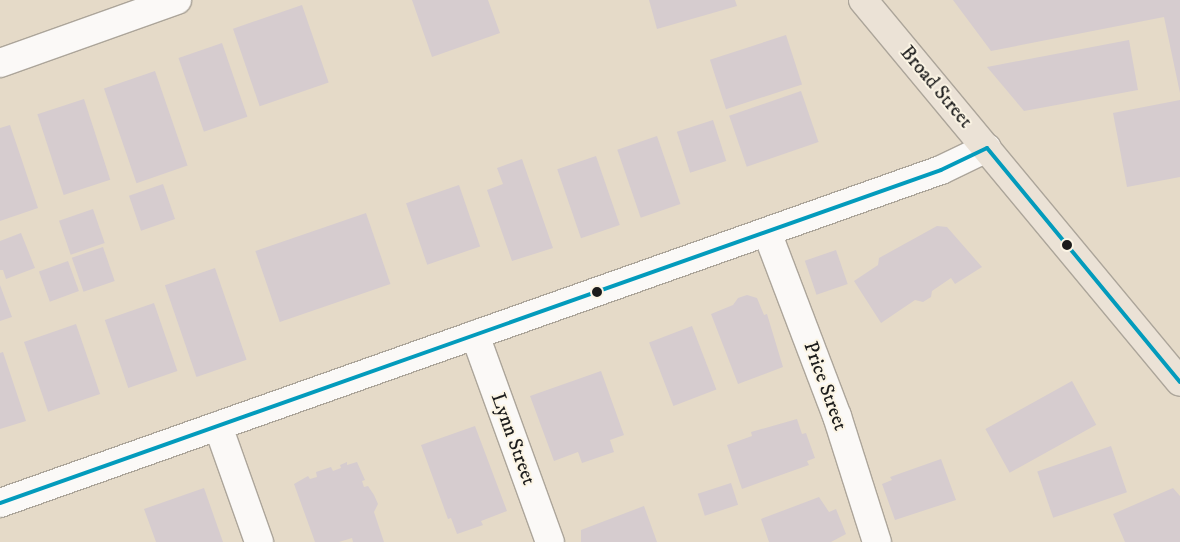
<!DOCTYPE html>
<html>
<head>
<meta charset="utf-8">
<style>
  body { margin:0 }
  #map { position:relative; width:1180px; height:542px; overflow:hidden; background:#e5dac8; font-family:"IM FELL DW Pica",serif }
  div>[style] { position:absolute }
  .building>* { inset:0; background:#d6cccf; transform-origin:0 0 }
  .roads { filter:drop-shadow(1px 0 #aca59a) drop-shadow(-1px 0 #aca59a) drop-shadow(0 1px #aca59a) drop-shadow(0 -1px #aca59a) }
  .minor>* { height:28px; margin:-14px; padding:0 14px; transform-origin:14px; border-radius:14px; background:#fbf9f7 }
  .tertiary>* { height:28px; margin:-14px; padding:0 14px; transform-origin:14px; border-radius:14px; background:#fbf9f7 }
  .primary>* { height:28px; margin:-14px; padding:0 14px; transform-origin:14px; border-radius:14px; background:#ebe2d6 }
  .bus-1>* { height:4px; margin:-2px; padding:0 2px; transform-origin:2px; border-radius:2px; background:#039bbc }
  .dots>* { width:14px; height:14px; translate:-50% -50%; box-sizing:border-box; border:2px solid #fcf5e5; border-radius:50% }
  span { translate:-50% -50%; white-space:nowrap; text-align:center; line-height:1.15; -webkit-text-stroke:4px #fcf5e5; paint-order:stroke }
  .street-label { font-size:20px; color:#1c1c1c }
</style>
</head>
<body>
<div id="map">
  <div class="building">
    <div style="clip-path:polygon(412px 0,488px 0,500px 33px,432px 57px)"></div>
    <div style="clip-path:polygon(649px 0,735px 0,737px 6px,657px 29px)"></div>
    <div style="clip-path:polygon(953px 0,1180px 0,1180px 93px,1164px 17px,991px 51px)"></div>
    <div style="left:302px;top:5px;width:82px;height:73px;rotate:71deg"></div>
    <div style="left:786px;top:35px;width:52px;height:80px;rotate:72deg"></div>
    <div style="clip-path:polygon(1129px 40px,1138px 90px,1024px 111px,987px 67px)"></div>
    <div style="left:222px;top:43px;width:78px;height:46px;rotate:71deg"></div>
    <div style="left:155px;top:71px;width:100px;height:54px;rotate:71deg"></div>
    <div style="left:801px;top:91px;width:54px;height:76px;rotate:71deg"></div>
    <div style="left:84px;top:99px;width:85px;height:49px;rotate:72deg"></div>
    <div style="clip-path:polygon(1180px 100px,1180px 177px,1127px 187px,1113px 113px)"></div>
    <div style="left:713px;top:120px;width:43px;height:38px;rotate:72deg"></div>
    <div style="clip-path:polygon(10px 125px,38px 208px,0 221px,0 128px)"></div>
    <div style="left:657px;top:136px;width:72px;height:42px;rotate:71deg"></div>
    <div style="left:596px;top:156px;width:73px;height:41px;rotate:71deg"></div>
    <div style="clip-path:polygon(522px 159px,553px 248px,512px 261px,487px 190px,503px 184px,497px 168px)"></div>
    <div style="left:163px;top:184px;width:37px;height:36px;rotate:71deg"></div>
    <div style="left:459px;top:185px;width:65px;height:56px;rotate:71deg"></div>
    <div style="left:93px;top:209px;width:36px;height:36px;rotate:71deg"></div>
    <div style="left:366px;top:213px;width:75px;height:117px;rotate:71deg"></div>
    <div style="clip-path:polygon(937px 226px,947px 227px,982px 267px,955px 284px,951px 278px,932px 291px,931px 297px,923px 302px,915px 300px,881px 323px,854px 281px,878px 265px,879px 258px)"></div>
    <div style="clip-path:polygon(21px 233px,35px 268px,6px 279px,3px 270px,0 270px,0 241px)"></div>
    <div style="left:103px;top:247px;width:36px;height:33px;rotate:71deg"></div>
    <div style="left:836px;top:250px;width:36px;height:33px;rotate:71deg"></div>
    <div style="left:68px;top:261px;width:32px;height:31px;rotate:70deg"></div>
    <div style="left:215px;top:268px;width:97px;height:53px;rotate:71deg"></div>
    <div style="clip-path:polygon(0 285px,12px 317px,0 321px)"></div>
    <div style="clip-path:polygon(747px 295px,757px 298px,764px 315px,767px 314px,783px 367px,738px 384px,711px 314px,733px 305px,738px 298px)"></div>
    <div style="left:154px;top:303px;width:72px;height:52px;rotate:71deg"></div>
    <div style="left:76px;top:324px;width:74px;height:55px;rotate:71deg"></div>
    <div style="left:692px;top:326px;width:68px;height:46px;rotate:69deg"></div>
    <div style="clip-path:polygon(3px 352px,26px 421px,0 429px,0 353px)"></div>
    <div style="clip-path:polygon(601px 371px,624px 435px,610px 440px,614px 452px,582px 463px,578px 452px,554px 461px,530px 396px)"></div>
    <div style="left:1072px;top:381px;width:50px;height:99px;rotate:61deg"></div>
    <div style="clip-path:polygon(797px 419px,802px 434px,806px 433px,815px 458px,807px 461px,809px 465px,742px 489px,727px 445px,752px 436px,751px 432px)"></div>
    <div style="clip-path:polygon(475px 426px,507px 511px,481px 521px,483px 525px,457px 534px,451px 518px,448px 519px,421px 445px)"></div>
    <div style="left:1111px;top:446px;width:49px;height:78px;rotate:71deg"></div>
    <div style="clip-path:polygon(941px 459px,956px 500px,895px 520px,882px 484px,892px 480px,890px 477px)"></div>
    <div style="clip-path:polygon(347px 462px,347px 465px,357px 462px,365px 480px,362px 481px,364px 487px,368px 486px,374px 495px,378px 504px,374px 512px,384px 542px,353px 542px,352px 538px,339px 542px,315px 542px,294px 484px,308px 476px,310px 479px,317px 477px,316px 472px,331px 467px,333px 471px,341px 468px,340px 465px)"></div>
    <div style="left:731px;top:483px;width:23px;height:35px;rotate:72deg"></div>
    <div style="clip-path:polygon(204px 488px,223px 542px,156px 542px,144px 509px)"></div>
    <div style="clip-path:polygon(1173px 488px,1180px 496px,1180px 542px,1125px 542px,1113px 514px)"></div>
    <div style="clip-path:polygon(819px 497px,829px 512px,836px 509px,846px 534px,831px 542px,769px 542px,761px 519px)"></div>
    <div style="clip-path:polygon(644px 506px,657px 542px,581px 542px,581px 530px)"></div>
  </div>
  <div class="roads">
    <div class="minor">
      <div style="left:0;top:63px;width:188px;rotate:-19.6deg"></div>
      <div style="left:767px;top:232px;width:197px;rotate:69.2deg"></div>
      <div style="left:837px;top:416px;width:132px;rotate:72.4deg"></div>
      <div style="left:475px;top:335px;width:220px;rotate:70.1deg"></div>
      <div style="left:218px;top:426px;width:123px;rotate:70.5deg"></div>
    </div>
    <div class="tertiary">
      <div style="left:0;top:503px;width:998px;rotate:-19.49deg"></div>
      <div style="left:941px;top:170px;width:51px;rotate:-25.6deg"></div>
    </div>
    <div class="primary">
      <div style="left:863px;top:0;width:496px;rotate:50.3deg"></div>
    </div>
  </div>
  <div class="bus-1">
    <div style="left:0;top:503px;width:998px;rotate:-19.49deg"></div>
    <div style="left:941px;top:170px;width:51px;rotate:-25.6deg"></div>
    <div style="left:987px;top:148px;width:303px;rotate:50.5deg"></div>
  </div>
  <div class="dots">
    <div style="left:1067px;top:245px;background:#1c1c1c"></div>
    <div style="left:597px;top:292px;background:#1c1c1c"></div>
  </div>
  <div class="street-label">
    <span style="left:936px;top:87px;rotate:50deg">Broad Street</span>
    <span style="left:825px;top:386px;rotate:70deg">Price Street</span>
    <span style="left:513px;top:439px;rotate:70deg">Lynn Street</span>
  </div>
</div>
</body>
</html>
